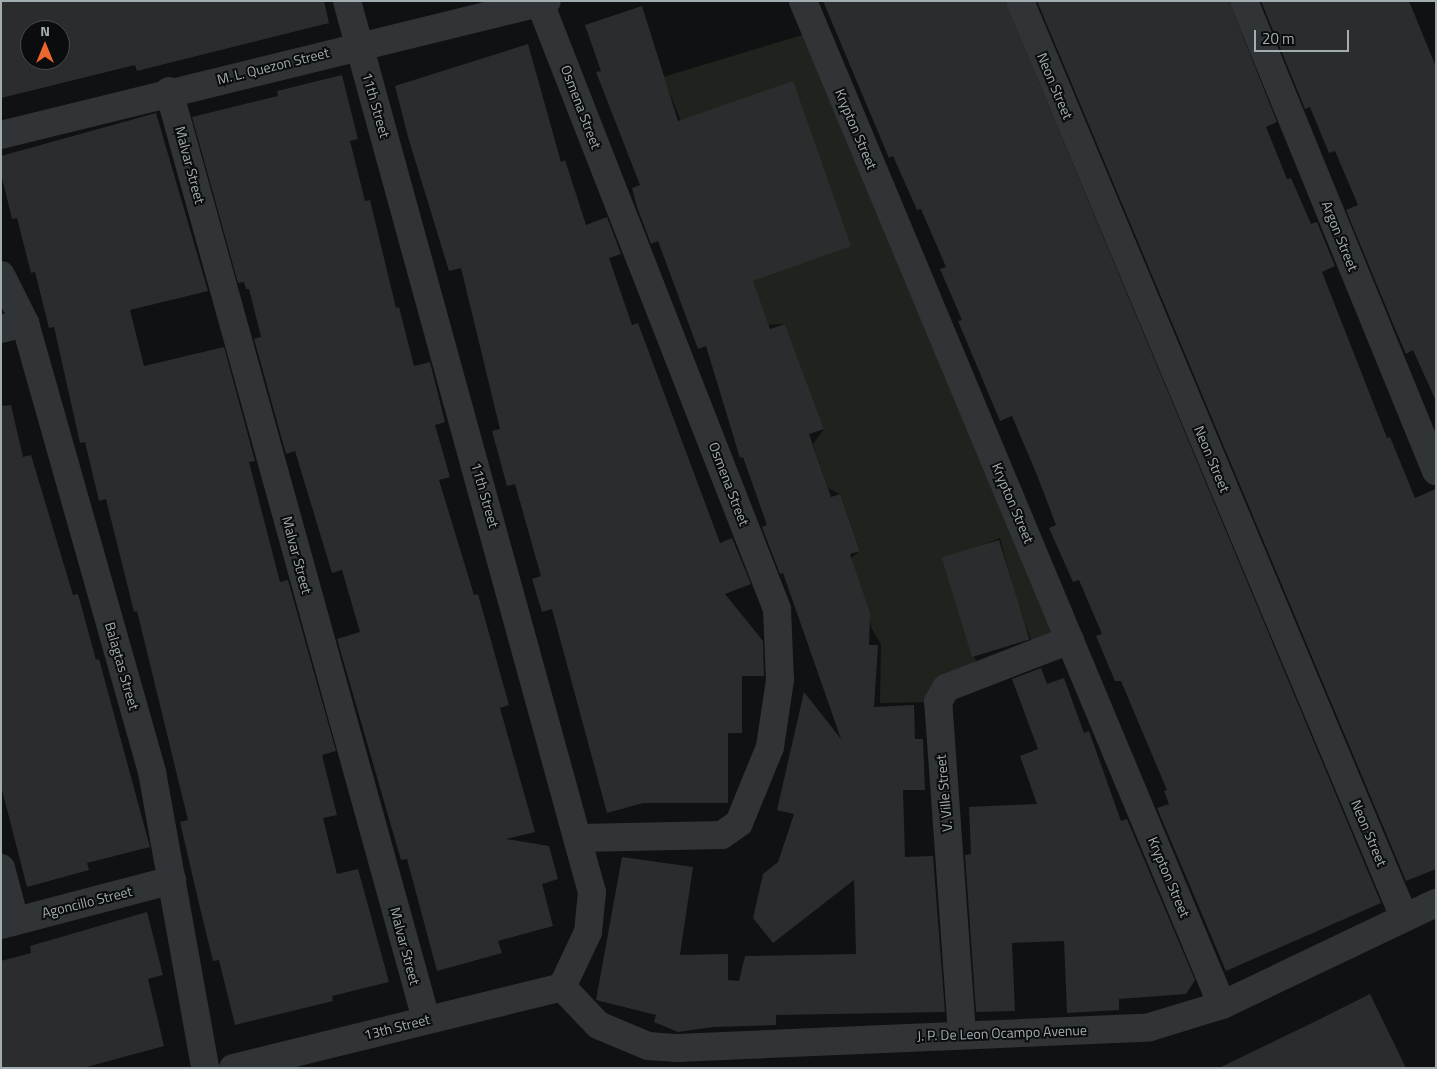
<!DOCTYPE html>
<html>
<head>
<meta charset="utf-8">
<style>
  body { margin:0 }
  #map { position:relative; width:1437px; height:1069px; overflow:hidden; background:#101112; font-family:"Titillium Web",sans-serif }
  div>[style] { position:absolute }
  .green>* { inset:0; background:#1e241d }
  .building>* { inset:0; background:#2b2c2e; transform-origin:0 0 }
  .minor>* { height:28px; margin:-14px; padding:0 14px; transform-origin:14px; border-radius:14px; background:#313437 }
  span { translate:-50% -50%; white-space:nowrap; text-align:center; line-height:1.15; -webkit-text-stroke:4px #0b0c0d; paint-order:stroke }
  .street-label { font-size:14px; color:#a2adb2 }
  .frame { position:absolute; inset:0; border:2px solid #a2adb2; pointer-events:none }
  .north { position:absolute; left:20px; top:20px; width:50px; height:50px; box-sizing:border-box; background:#0b0c0d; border:1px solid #474c4f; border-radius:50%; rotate:0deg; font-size:14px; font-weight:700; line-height:20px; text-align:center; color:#a2adb2 }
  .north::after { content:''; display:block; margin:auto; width:18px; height:22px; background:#ed662d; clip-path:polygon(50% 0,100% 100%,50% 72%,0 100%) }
  .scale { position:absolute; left:1254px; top:30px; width:95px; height:22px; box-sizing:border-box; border:2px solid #a2adb2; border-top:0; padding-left:6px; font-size:15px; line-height:18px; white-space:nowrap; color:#a2adb2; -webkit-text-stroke:4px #0b0c0d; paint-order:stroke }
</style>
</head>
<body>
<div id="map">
  <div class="green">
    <div style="clip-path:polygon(802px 35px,1070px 640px,1035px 651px,1015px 596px,1000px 538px,943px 561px,976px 662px,938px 702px,880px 703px,881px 644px,872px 629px,851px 559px,860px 550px,840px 494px,828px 488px,813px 444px,824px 429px,785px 324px,768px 325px,751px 276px,739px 262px,663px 77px)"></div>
  </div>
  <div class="building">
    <div style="clip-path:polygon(evenodd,1px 1px,324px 1px,329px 23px,137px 71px,135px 65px,1px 98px,1px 1px,30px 30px,60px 30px,60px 60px,30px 60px,30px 30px)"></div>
    <div style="clip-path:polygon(823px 1px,1005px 1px,1381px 903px,1226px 971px,1157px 808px,1169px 804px,1164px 791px,1167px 790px,1121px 681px,1115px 681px,1096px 636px,1102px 634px,1079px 580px,1073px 582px,1049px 528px,1056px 525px,1037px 475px,1012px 416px,1000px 421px,958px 321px,962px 320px,940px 269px,946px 267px,921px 209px,917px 210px,893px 156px,889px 158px)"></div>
    <div style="clip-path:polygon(1037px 1px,1229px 1px,1277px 122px,1266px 127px,1287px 179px,1291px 178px,1311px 224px,1317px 222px,1335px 266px,1322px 272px,1387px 438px,1390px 437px,1415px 498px,1436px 489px,1436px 869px,1406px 881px)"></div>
    <div style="clip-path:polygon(1261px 1px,1409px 1px,1436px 67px,1436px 401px,1413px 350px,1406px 354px,1396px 331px,1346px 210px,1358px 205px,1335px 151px,1329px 153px,1310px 107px,1305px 109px)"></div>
    <div style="clip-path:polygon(642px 6px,678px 121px,793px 81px,851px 246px,753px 281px,770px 329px,785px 324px,824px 429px,809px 434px,831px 497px,840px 494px,860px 551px,850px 554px,870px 613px,869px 645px,878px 645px,874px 707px,914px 705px,915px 739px,923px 739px,925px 790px,903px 790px,905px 857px,933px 856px,945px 1012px,776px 1015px,776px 1025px,713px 1027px,678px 1032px,654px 1022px,656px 1015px,596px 1000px,622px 857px,693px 867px,680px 955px,728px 954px,728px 980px,739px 981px,745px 956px,856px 954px,854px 880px,773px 943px,753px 918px,763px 874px,778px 862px,794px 814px,777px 810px,804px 692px,841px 739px,783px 573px,780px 574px,762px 527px,767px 525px,743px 457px,740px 458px,706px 346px,698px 349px,658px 241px,651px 244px,637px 207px,632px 188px,640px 185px,596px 72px,601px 71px,585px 25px)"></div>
    <div style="clip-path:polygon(528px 44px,561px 162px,565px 160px,586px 225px,607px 217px,621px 254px,609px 258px,632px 325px,638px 323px,720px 543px,732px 538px,751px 584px,725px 594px,763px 641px,764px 676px,742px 676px,742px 733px,728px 733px,728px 803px,643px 803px,607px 813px,552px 609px,542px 612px,532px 579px,541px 576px,515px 484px,507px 486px,492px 431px,500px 429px,461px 268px,449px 271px,408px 137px,395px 86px)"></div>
    <div style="clip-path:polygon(342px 75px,358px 139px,350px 141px,365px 201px,370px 200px,396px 308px,399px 307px,414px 366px,430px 362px,445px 422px,435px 425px,450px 477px,439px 480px,474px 595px,478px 594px,509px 705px,500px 708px,535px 832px,506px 839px,549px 846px,558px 879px,542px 884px,553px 926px,498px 941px,502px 953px,437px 971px,407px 859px,401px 860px,337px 639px,360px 632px,342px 570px,332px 573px,295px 451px,286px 454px,254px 339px,261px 337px,249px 289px,246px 289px,244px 282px,238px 283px,192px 117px,278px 96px,277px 91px)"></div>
    <div style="clip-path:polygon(156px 113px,208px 291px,130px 310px,144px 366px,224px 347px,255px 461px,249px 462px,280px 582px,288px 580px,336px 751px,322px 755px,337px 815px,323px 818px,337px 874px,358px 869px,389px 982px,332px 996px,333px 1001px,235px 1025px,219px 960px,213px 961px,200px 908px,180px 822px,188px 820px,137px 611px,134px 612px,106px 499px,99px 501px,85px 442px,80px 443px,54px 327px,49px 328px,35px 272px,31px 273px,17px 218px,12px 219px,1px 174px,1px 156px)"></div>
    <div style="clip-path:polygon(11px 405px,23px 457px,31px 455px,73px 595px,78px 594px,96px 660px,99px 659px,150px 847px,87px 863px,89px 870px,27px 887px,1px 786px,1px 406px)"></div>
    <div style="left:999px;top:540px;width:104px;height:60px;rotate:73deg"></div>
    <div style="clip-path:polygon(1041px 668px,1047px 684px,1064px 678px,1084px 733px,1089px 731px,1121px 821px,1127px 819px,1195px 980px,1186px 994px,1119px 999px,1119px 1010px,1067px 1013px,1064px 941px,1012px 943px,1015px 1011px,976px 1012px,965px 855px,971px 854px,969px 807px,1037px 804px,1020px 756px,1038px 749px,1012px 679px)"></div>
    <div style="clip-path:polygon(147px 912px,163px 975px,148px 979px,164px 1046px,83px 1068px,1px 1068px,1px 961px,31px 953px,30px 946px)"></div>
    <div style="clip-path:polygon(1370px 994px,1406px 1068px,1219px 1068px,1312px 1023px)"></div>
  </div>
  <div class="minor">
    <div style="left:347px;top:1px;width:924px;rotate:74.63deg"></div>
    <div style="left:592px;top:892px;width:40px;rotate:95.7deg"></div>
    <div style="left:588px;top:932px;width:61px;rotate:115.3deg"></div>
    <div style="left:803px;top:1px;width:1088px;rotate:67.35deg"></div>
    <div style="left:1020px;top:1px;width:993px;rotate:67.26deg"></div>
    <div style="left:1244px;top:1px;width:508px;rotate:67.78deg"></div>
    <div style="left:540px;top:3px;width:651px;rotate:68.64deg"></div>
    <div style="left:777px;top:609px;width:71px;rotate:87.6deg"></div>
    <div style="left:780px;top:680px;width:68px;rotate:98.5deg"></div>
    <div style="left:770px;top:747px;width:82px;rotate:112.2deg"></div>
    <div style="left:739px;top:823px;width:21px;rotate:145deg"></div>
    <div style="left:722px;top:835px;width:142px;rotate:178.8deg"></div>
    <div style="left:169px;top:91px;width:963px;rotate:74.52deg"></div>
    <div style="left:1px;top:135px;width:562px;rotate:-13.79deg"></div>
    <div style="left:1px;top:275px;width:54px;rotate:63.4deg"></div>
    <div style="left:25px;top:323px;width:467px;rotate:74.2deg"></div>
    <div style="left:152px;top:772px;width:301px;rotate:79.8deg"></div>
    <div style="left:1px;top:329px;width:25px;rotate:-14deg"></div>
    <div style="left:1px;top:868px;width:55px;rotate:75.2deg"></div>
    <div style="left:1px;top:925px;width:177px;rotate:-14.7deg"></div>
    <div style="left:562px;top:987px;width:52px;rotate:46.5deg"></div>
    <div style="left:598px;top:1025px;width:54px;rotate:22.8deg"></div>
    <div style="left:648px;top:1046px;width:30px;rotate:4deg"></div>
    <div style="left:678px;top:1048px;width:472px;rotate:-2.5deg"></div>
    <div style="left:1150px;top:1027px;width:75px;rotate:-17deg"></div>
    <div style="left:1222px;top:1005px;width:237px;rotate:-25.5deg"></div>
    <div style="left:962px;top:1034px;width:333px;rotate:-94.1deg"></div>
    <div style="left:938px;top:702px;width:16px;rotate:-60deg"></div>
    <div style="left:946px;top:688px;width:133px;rotate:-21.2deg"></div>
    <div style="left:233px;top:1068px;width:339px;rotate:-13.8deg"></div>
  </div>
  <div class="street-label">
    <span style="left:273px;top:66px;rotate:-14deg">M. L. Quezon Street</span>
    <span style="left:1055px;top:86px;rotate:67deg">Neon Street</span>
    <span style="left:376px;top:105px;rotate:74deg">11th Street</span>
    <span style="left:581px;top:107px;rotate:69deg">Osmena Street</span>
    <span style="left:856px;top:129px;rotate:67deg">Krypton Street</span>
    <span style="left:190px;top:165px;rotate:75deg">Malvar Street</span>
    <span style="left:1340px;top:236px;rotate:68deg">Argon Street</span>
    <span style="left:1212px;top:459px;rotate:67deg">Neon Street</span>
    <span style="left:729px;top:484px;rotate:69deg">Osmena Street</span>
    <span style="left:485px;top:495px;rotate:74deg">11th Street</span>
    <span style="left:1013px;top:503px;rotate:67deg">Krypton Street</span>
    <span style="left:297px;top:555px;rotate:75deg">Malvar Street</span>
    <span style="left:122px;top:666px;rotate:74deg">Balagtas Street</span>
    <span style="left:944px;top:793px;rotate:-95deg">V. Ville Street</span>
    <span style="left:1369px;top:833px;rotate:67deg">Neon Street</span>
    <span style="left:1169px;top:877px;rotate:67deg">Krypton Street</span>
    <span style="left:87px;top:902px;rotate:-14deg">Agoncillo Street</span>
    <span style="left:405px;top:946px;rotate:75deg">Malvar Street</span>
    <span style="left:397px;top:1027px;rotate:-14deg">13th Street</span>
    <span style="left:1002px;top:1033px;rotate:-2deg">J. P. De Leon Ocampo Avenue</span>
  </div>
  <div class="frame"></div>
  <div class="north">N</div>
  <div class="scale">20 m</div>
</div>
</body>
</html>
